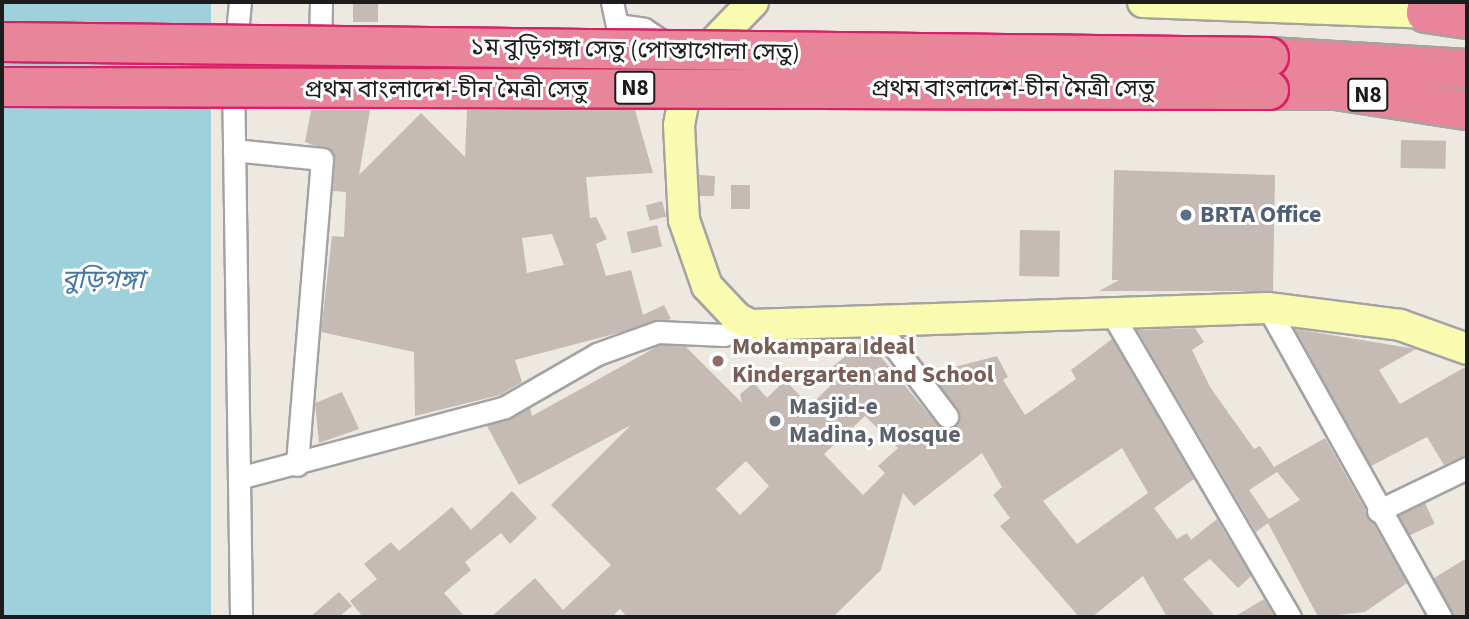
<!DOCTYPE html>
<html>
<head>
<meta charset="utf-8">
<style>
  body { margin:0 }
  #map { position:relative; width:1469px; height:619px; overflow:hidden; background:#ede9e1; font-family:"Source Sans 3","Noto Sans Bengali",sans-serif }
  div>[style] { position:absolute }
  .water>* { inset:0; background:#9fd1dd; transform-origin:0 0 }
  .building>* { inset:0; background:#c5bbb4; transform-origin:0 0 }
  .roads { filter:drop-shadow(2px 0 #a3a3a3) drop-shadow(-2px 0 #a3a3a3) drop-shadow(0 2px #a3a3a3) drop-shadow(0 -2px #a3a3a3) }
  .street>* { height:21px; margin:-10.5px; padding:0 10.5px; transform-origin:10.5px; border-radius:10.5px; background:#fff }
  .secondary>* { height:30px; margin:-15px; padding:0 15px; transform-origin:15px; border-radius:15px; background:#f9fbb1 }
  .highway>* { height:38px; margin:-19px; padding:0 19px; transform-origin:19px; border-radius:19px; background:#e8859b }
  .bridges { filter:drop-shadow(2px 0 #da1f65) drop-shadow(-2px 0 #da1f65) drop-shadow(0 2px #da1f65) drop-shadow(0 -2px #da1f65) }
  .highway-bridge>* { height:38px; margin:-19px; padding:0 19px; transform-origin:19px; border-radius:19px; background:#e8859b }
  .dots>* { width:19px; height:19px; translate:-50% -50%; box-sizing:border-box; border:4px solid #fff; border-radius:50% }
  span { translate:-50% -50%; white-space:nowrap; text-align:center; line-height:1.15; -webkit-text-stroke:6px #fff; paint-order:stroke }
  .shield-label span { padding:2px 5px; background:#fff; border:2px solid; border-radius:5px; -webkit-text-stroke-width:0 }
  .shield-label { font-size:23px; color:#1c1c1c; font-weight:700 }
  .street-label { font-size:24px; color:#1c1c1c }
  .service-label { font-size:24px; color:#4e5e75; font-weight:700 }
  .left { translate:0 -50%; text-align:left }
  .education-label { font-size:24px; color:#785e54; font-weight:700 }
  .worship-label { font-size:24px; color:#5b616d; font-weight:700 }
  .water-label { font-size:26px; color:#4378a5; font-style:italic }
  .frame { position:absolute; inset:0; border:4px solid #1c1c1c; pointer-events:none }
</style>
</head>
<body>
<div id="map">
  <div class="water">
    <div style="left:2px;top:2px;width:209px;height:615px"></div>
  </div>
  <div class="building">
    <div style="left:353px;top:2px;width:25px;height:20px"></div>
    <div style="clip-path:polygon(evenodd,311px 110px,370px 110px,359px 175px,421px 113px,465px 157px,467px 110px,635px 110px,653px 173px,586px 177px,590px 218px,596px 217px,607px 239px,596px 244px,606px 276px,631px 270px,643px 315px,664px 305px,671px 319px,515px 360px,522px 382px,500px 395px,415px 416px,414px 352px,321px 332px,332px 236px,344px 237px,346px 192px,333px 191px,334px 153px,305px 142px,311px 110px,552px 234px,564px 265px,527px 273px,522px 238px,552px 234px)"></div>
    <div style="left:1401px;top:140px;width:45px;height:28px;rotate:1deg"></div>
    <div style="clip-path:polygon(1114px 170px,1275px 175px,1273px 291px,1099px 291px,1119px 280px,1112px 280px)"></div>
    <div style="clip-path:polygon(699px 175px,715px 176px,714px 196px,700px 196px)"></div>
    <div style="left:731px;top:185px;width:19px;height:24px"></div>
    <div style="left:662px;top:201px;width:16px;height:17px;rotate:75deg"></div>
    <div style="left:657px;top:225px;width:22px;height:31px;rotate:77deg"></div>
    <div style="left:1020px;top:230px;width:40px;height:46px;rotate:1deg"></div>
    <div style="clip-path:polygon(evenodd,1195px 328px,1204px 342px,1192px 350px,1210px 387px,1254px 449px,1260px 446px,1274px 467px,1325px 438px,1407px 583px,1365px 612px,1318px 617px,1268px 523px,1256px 532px,1137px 330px,1195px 328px,1277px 472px,1300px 500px,1269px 519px,1249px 490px,1277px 472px)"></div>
    <div style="clip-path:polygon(1295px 329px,1416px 349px,1379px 370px,1400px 404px,1467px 366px,1467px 455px,1444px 465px,1427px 437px,1371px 466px)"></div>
    <div style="clip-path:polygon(evenodd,866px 339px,937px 424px,948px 429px,960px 414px,931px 373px,997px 356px,1008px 377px,1003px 380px,1025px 415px,1076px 379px,1071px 370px,1112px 339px,1194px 479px,1154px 508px,1177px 539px,1187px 533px,1191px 540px,1217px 519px,1251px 576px,1238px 588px,1210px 559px,1183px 579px,1216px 617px,1167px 617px,1143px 576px,1092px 617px,1079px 617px,1000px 526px,1010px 518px,993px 495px,1002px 487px,982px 453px,914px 506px,903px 493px,881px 570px,833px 617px,627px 617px,620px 609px,612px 617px,491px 617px,535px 578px,563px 610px,611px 565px,551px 505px,631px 425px,519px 485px,487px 426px,530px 408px,532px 416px,660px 345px,685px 346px,742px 403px,740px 394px,754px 383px,767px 398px,785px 380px,810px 406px,839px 377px,831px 368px,866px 339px,865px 416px,898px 448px,878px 466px,885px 473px,863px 495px,824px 454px,865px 416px,866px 339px,1122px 448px,1148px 493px,1077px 544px,1043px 501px,1122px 448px,866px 339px,746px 461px,769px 486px,740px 515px,716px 489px,746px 461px)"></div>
    <div style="clip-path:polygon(342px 392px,359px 429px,319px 443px,315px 403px)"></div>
    <div style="clip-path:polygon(512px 491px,537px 518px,510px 544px,501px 533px,465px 562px,471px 570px,444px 593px,465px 617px,363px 617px,350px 601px,377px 579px,364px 564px,391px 542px,399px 551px,452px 507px,471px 530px)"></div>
    <div style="left:1425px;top:503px;width:23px;height:29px;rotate:65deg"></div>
    <div style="clip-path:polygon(1467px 558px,1467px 617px,1454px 617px,1434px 578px)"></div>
    <div style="clip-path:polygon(339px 592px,352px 606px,339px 617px,310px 617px)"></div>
    <div style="clip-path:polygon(1264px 599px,1275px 617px,1234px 617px)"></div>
  </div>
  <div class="roads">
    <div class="street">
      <div style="left:240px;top:2px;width:73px;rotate:95.5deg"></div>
      <div style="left:233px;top:75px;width:542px;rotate:89.15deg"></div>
      <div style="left:612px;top:2px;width:24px;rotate:78deg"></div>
      <div style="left:617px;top:25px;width:27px;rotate:8deg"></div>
      <div style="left:644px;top:29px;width:30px;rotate:34deg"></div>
      <div style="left:320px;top:46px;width:44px;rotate:-88.7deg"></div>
      <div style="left:234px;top:150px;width:88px;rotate:5.8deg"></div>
      <div style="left:322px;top:159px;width:307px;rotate:94.7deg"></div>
      <div style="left:1268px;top:308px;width:354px;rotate:60.8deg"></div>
      <div style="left:1111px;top:312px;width:354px;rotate:59.6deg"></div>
      <div style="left:874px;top:320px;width:121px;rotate:52.8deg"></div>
      <div style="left:239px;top:478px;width:275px;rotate:-14.9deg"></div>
      <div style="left:505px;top:407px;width:106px;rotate:-29.9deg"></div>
      <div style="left:597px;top:354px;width:65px;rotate:-19.8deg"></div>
      <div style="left:658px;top:332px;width:66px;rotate:2.6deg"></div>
      <div style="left:724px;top:335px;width:29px;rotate:-20deg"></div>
      <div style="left:1378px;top:511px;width:99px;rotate:-25.8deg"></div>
    </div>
    <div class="secondary">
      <div style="left:753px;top:2px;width:91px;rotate:134.1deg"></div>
      <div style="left:690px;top:67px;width:59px;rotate:100.7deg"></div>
      <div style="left:679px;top:125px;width:95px;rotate:87deg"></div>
      <div style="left:684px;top:220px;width:70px;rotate:70.8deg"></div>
      <div style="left:707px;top:286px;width:44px;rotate:46.8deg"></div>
      <div style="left:737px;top:318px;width:16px;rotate:27deg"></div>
      <div style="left:751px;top:325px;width:517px;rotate:-1.88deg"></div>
      <div style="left:1268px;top:308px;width:133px;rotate:7.3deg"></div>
      <div style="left:1400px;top:325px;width:71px;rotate:19.7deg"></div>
      <div style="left:1143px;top:2px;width:283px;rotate:2.2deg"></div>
    </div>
    <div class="highway">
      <div style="left:1428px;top:2px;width:11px;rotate:100deg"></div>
      <div style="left:1426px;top:13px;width:41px;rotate:8.3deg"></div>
      <div style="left:1269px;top:57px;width:198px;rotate:3.5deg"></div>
      <div style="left:1269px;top:90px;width:67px"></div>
      <div style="left:1336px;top:90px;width:133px;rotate:8.7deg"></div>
    </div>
  </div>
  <div class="bridges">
    <div class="highway-bridge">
      <div style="left:2px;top:42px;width:1267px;rotate:0.68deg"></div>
      <div style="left:2px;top:87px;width:1267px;rotate:0.14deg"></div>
    </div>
  </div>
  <div class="dots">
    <div style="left:1186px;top:215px;background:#5c6f8a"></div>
    <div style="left:718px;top:361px;background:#8d6e63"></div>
    <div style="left:775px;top:421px;background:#6b7280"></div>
  </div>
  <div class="shield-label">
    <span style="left:635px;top:88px">N8</span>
    <span style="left:1368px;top:95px">N8</span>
  </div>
  <div class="street-label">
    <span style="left:635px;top:50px;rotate:1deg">১ম বুড়িগঙ্গা সেতু (পোস্তাগোলা সেতু)</span>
    <span style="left:1013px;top:89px">প্রথম বাংলাদেশ-চীন মৈত্রী সেতু</span>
    <span style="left:446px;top:90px">প্রথম বাংলাদেশ-চীন মৈত্রী সেতু</span>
  </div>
  <div class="service-label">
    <span class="left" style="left:1200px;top:215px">BRTA Office</span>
  </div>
  <div class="education-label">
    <span class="left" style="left:732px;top:361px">Mokampara Ideal<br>Kindergarten and School</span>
  </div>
  <div class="worship-label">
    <span class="left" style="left:789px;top:421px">Masjid-e<br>Madina, Mosque</span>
  </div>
  <div class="water-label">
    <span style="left:103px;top:280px">বুড়িগঙ্গা</span>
  </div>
  <div class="frame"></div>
</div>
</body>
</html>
